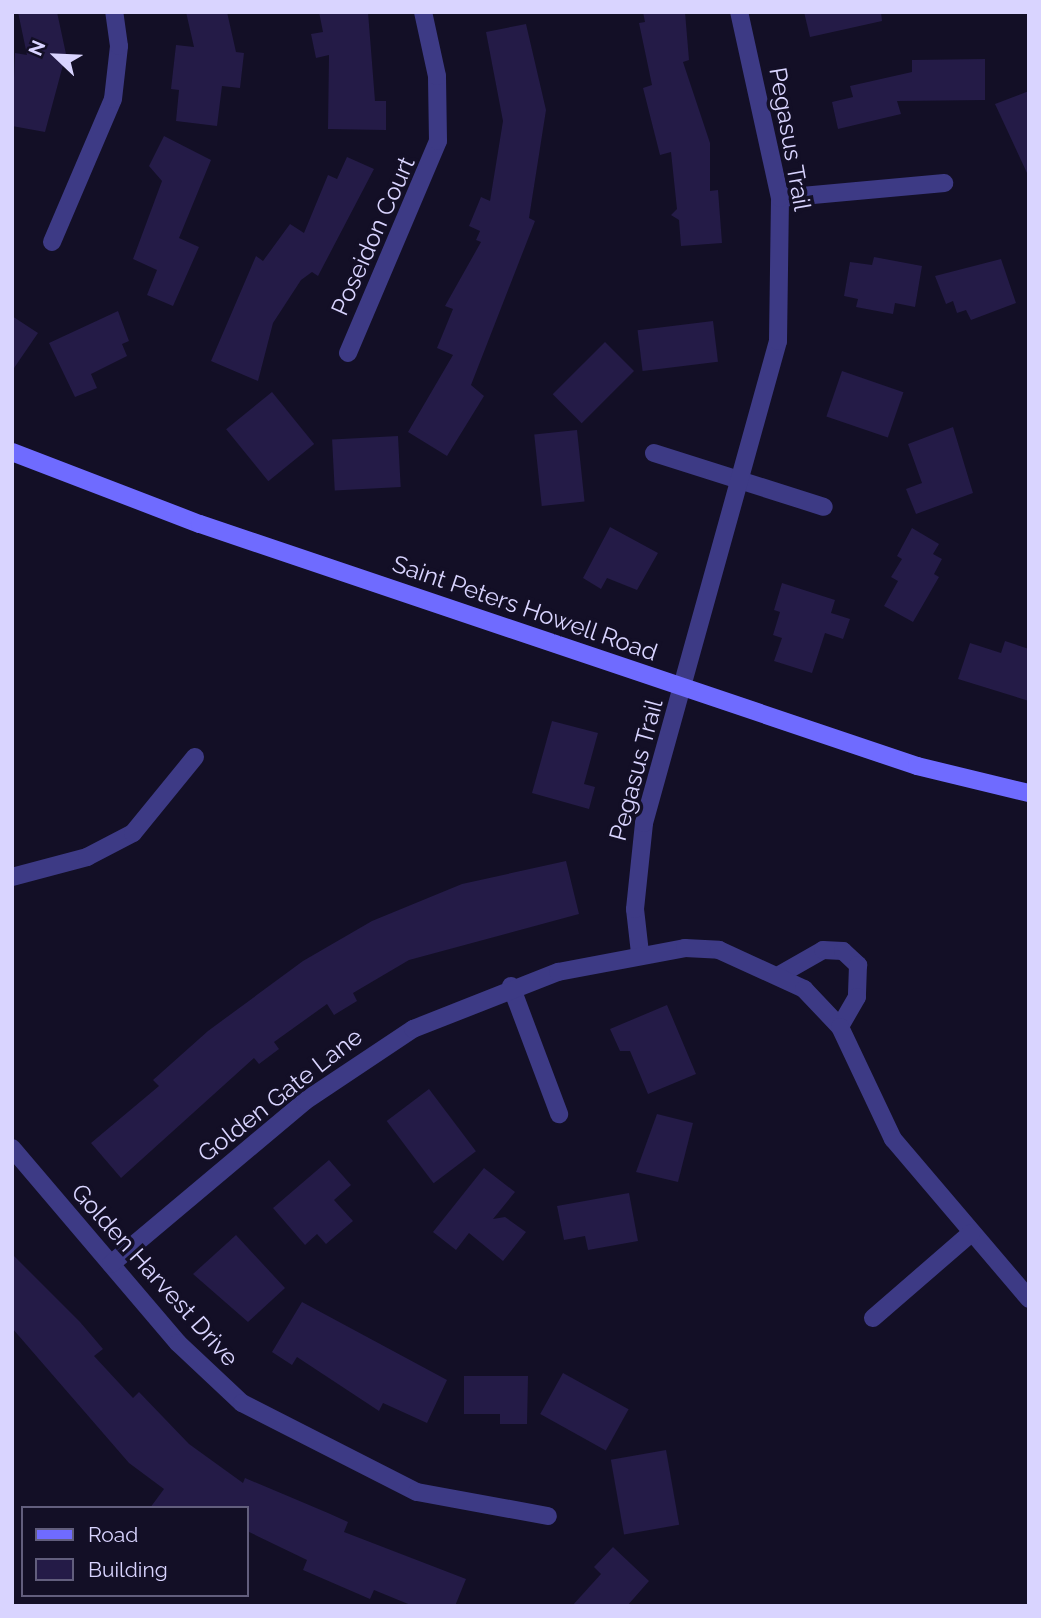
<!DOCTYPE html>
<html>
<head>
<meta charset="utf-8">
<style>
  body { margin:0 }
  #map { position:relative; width:1041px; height:1618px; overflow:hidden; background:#130f26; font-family:Raleway,sans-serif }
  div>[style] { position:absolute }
  .building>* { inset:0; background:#241b47; transform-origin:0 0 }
  .street>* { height:18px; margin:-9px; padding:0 9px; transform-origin:9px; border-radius:9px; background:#3d3a85 }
  .secondary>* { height:18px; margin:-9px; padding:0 9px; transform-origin:9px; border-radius:9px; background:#6f6bff }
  span { translate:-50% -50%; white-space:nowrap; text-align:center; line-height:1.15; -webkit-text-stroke:7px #130f26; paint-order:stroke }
  .street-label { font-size:24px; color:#d9d4ff }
  .frame { position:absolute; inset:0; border:14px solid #d9d4ff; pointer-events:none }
  .legend { position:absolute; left:21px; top:1506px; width:228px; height:91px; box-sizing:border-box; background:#130f26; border:2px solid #625e7d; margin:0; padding:9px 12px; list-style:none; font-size:21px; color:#d9d4ff }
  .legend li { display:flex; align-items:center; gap:14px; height:35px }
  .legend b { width:35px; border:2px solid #625e7d }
  .north { position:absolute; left:21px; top:21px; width:70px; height:70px; -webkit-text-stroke:5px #130f26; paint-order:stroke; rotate:293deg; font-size:19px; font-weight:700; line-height:28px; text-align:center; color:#d9d4ff }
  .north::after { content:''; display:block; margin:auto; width:24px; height:32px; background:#d9d4ff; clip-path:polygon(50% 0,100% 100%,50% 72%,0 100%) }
</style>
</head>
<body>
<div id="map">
  <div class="building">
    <div style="clip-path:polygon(18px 12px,57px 12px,66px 54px,45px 132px,12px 126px,15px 53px,27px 55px)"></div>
    <div style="clip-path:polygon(186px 12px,227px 12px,236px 52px,244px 53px,240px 88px,222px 86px,217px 126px,176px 121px,179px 90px,171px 89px,176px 45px,194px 47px)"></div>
    <div style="clip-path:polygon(319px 12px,368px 12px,375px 101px,386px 101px,386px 130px,328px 129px,329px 55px,316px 58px,311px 34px,323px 32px)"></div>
    <div style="clip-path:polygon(643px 12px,685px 12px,689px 60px,683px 62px,710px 143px,710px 191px,718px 190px,722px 243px,681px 246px,679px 220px,671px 215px,677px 209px,671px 152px,660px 155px,643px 88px,652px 85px,639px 23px,645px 22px)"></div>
    <div style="clip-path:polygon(804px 12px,881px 12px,882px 21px,810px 37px)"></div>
    <div style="clip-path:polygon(526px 24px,546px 110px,529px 218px,535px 221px,471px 385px,484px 396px,447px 456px,408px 432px,453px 355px,437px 348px,453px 309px,445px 306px,481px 242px,476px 240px,480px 231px,469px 226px,481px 197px,490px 201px,503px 121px,486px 32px)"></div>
    <div style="clip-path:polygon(985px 59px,985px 100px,897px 101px,901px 114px,838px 129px,832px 102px,853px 97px,850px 86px,912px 72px,912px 60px)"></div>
    <div style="clip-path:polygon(1029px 91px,1029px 173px,1027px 173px,995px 104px)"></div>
    <div style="clip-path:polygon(164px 136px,211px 160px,179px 238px,199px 247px,173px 306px,147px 295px,157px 270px,133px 259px,162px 181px,149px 166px)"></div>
    <div style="clip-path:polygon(347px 157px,374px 169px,318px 276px,312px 272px,301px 280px,273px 323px,258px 381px,211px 361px,256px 256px,263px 261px,290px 224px,304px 233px,328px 175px,337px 179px)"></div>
    <div style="clip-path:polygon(874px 257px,922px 266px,915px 307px,895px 303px,893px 314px,856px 307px,858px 299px,844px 296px,850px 262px,872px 265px)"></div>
    <div style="clip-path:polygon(1001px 259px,1016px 303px,971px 320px,966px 310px,957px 313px,953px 301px,946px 304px,935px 276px)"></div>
    <div style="clip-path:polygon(118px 311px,129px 341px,122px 344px,127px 356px,91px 374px,97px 388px,75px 397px,49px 343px)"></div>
    <div style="clip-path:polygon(12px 316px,38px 333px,12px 371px)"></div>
    <div style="left:713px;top:321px;width:41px;height:76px;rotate:83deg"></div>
    <div style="left:605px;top:342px;width:41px;height:74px;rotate:45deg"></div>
    <div style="left:842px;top:371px;width:65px;height:48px;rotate:19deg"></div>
    <div style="left:272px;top:392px;width:67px;height:59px;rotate:51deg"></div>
    <div style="clip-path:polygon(953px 427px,973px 493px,916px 514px,906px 489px,922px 483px,908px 444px)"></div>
    <div style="left:577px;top:430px;width:72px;height:43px;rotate:84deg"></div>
    <div style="left:398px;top:436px;width:51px;height:66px;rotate:87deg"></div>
    <div style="clip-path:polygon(610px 527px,658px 553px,637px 590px,607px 578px,601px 589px,583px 578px)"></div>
    <div style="clip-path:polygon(912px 528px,939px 544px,933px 554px,942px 559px,934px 574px,939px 577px,913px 622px,884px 606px,898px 581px,891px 577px,902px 559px,897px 556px)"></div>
    <div style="clip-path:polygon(782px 583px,835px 600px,831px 613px,850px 619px,843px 639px,825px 633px,812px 673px,774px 661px,782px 638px,773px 635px,780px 612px,774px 610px)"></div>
    <div style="clip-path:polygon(1005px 641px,1029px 649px,1029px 701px,958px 679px,970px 643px,1001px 653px)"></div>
    <div style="clip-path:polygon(552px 721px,598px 733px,584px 784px,595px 787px,589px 809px,532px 793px)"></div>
    <div style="clip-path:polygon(566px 861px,579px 914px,409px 960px,353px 993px,357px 1001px,334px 1015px,327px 1004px,274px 1042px,279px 1049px,259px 1064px,254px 1058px,121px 1178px,91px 1143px,159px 1086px,153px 1080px,208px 1031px,303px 961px,372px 921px,462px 884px)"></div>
    <div style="clip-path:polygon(667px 1005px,696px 1074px,648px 1094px,630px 1051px,620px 1051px,610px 1029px)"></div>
    <div style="left:429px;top:1089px;width:78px;height:53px;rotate:53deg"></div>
    <div style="clip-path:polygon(657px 1114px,693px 1123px,678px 1182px,636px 1172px)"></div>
    <div style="clip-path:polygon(329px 1160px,351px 1185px,334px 1200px,353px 1221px,326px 1244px,317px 1234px,305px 1245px,273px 1208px)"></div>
    <div style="clip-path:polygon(484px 1168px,515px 1192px,493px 1219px,505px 1217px,526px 1232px,503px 1261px,469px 1233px,456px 1250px,433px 1232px)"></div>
    <div style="clip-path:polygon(629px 1193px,638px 1241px,588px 1250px,585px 1236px,564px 1240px,557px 1206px)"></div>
    <div style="clip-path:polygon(236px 1235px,285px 1288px,248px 1322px,193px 1274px)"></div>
    <div style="clip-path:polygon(12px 1254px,80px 1322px,103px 1349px,94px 1356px,133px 1398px,139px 1392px,189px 1444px,243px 1483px,245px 1478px,328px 1513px,348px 1522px,344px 1532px,466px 1579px,455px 1606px,413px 1606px,374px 1590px,370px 1599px,303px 1570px,307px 1560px,247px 1531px,247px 1508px,150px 1508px,164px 1489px,129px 1463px,12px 1328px)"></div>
    <div style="clip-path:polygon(302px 1302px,447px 1380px,427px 1423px,383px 1403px,379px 1411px,297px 1357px,292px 1365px,272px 1352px)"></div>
    <div style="left:563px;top:1373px;width:75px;height:47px;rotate:29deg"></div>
    <div style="clip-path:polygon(464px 1376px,528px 1376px,527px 1424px,500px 1424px,500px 1414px,464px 1414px)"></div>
    <div style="left:666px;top:1450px;width:76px;height:56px;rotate:80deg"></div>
    <div style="clip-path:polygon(613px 1547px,649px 1581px,627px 1606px,572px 1606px,601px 1574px,594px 1567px)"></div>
  </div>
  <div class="street">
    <div style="left:780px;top:198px;width:165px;rotate:-5.2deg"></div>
    <div style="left:52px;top:242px;width:155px;rotate:-66.9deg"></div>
    <div style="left:113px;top:99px;width:53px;rotate:-83.5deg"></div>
    <div style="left:119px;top:46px;width:34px;rotate:-98deg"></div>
    <div style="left:348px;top:353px;width:230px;rotate:-67deg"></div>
    <div style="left:438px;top:141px;width:65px;rotate:-90.9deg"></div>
    <div style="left:437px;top:76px;width:66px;rotate:-102.3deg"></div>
    <div style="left:654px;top:453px;width:178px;rotate:17.6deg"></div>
    <div style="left:12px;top:877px;width:78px;rotate:-14.9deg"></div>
    <div style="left:87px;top:857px;width:52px;rotate:-27.6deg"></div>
    <div style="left:133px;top:833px;width:98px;rotate:-50.8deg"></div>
    <div style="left:640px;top:953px;width:44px;rotate:-96.5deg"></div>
    <div style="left:635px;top:909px;width:86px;rotate:-84deg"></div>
    <div style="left:644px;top:823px;width:500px;rotate:-74.46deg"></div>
    <div style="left:778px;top:341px;width:143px;rotate:-89.2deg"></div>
    <div style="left:780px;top:198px;width:190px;rotate:-102.4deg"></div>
    <div style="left:781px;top:974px;width:48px;rotate:-29.7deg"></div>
    <div style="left:823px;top:950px;width:20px;rotate:3deg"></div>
    <div style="left:843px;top:951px;width:21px;rotate:43deg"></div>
    <div style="left:858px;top:965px;width:32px;rotate:92deg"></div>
    <div style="left:857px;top:997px;width:34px;rotate:120deg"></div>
    <div style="left:511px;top:986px;width:137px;rotate:69.4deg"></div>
    <div style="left:12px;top:1148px;width:256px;rotate:49.6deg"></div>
    <div style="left:178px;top:1343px;width:88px;rotate:43.2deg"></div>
    <div style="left:242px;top:1403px;width:196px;rotate:27deg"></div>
    <div style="left:417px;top:1492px;width:133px;rotate:10.4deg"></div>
    <div style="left:111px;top:1264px;width:253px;rotate:-40deg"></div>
    <div style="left:305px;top:1101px;width:130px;rotate:-33.7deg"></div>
    <div style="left:413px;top:1029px;width:156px;rotate:-21.5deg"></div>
    <div style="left:558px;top:972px;width:129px;rotate:-10.7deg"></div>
    <div style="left:685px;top:948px;width:34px;rotate:3deg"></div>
    <div style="left:719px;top:950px;width:94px;rotate:24.6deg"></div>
    <div style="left:804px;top:989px;width:52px;rotate:46.5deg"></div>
    <div style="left:840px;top:1027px;width:124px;rotate:64.7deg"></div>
    <div style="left:893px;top:1139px;width:210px;rotate:49.6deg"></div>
    <div style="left:873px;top:1318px;width:130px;rotate:-40.9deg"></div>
  </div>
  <div class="secondary">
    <div style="left:12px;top:452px;width:201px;rotate:21deg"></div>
    <div style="left:200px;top:524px;width:757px;rotate:18.65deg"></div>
    <div style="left:917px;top:766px;width:115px;rotate:13.6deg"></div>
  </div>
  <div class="street-label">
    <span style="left:790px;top:139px;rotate:80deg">Pegasus Trail</span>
    <span style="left:373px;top:236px;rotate:-66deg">Poseidon Court</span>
    <span style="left:525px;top:608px;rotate:19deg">Saint Peters Howell Road</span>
    <span style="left:636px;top:770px;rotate:-75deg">Pegasus Trail</span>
    <span style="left:280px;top:1095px;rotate:-38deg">Golden Gate Lane</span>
    <span style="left:155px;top:1275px;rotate:48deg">Golden Harvest Drive</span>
  </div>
  <div class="frame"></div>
  <ul class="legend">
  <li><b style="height:9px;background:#6f6bff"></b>Road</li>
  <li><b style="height:19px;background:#241b47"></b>Building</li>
  </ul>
  <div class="north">N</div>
</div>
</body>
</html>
